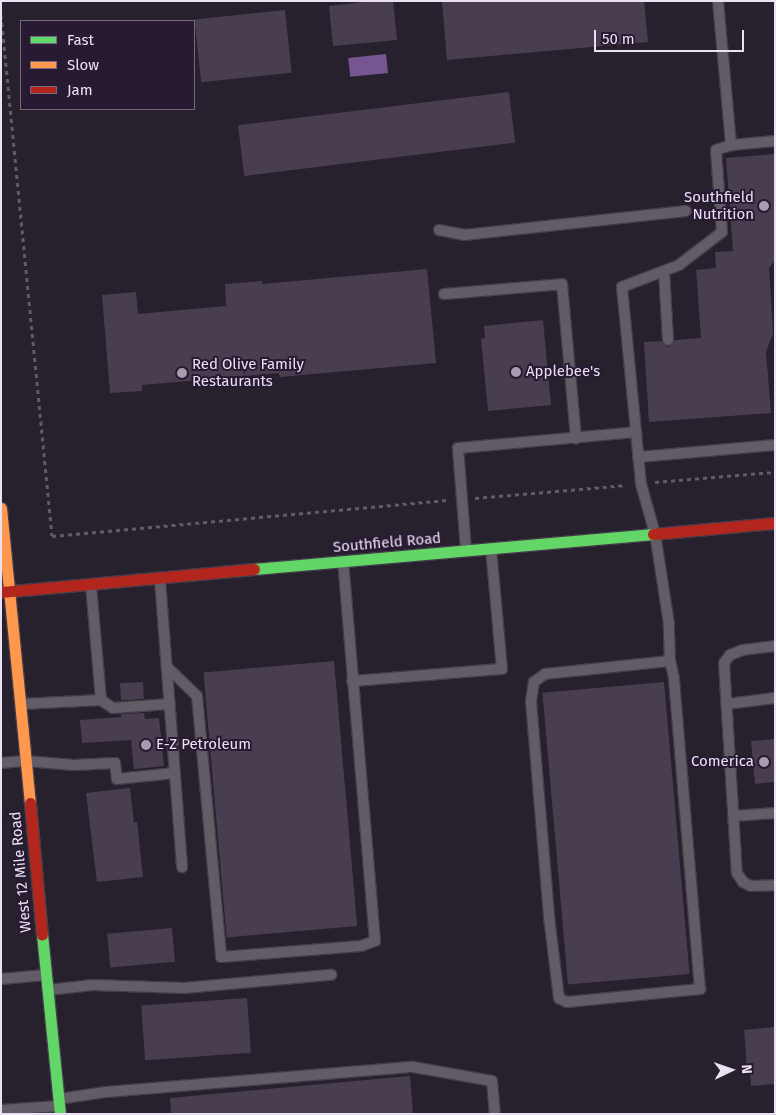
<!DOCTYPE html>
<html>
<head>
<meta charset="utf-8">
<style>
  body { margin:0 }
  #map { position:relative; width:776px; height:1115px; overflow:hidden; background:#27202d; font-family:"Fira Sans",sans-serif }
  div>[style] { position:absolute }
  .water>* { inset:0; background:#775593; transform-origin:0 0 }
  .building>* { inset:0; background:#483e50; transform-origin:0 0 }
  .path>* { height:3px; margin-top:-1.5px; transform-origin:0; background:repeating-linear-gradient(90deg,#605b65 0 4px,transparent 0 8px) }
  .roads { filter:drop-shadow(1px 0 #443d49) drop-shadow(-1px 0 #443d49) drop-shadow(0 1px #443d49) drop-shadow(0 -1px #443d49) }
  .lane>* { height:10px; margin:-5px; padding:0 5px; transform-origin:5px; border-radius:5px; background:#625c67 }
  .fast>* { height:11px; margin:-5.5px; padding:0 5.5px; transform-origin:5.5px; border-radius:5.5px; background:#63d668 }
  .slow>* { height:11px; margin:-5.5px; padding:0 5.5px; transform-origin:5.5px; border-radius:5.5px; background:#ff974d }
  .jam>* { height:11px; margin:-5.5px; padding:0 5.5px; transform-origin:5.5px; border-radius:5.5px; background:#b3261e }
  .dots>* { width:14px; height:14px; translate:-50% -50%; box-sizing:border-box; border:2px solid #281a33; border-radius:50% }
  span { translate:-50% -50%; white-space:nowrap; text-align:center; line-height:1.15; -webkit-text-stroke:4px #281a33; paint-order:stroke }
  .poi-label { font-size:15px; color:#eae2f3 }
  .right { translate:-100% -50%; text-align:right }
  .left { translate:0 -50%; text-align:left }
  .street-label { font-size:15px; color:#eae2f3 }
  .frame { position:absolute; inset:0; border:2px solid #eae2f3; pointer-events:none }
  .legend { position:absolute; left:20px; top:20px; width:175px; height:90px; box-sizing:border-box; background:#281a33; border:1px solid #766a80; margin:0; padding:6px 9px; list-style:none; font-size:15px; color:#eae2f3 }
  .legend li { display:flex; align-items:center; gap:10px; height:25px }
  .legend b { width:25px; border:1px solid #766a80 }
  .north { position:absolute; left:706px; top:1045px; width:50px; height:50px; -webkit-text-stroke:4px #281a33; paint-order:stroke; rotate:87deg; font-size:14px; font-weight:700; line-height:20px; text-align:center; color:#eae2f3 }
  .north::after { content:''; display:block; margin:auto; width:18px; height:22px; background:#eae2f3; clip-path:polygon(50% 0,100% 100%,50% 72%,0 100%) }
  .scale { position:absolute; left:594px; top:30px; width:150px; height:22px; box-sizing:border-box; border:2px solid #eae2f3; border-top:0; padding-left:6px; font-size:15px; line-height:18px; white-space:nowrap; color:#eae2f3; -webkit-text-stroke:4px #281a33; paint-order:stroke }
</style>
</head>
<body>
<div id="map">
  <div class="water">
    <div style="left:386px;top:54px;width:19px;height:38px;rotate:84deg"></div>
  </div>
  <div class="building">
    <div style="clip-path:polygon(373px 1px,393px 1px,397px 40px,333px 46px,329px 6px)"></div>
    <div style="clip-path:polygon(442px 1px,644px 1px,648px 42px,447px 60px)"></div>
    <div style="left:285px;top:10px;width:63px;height:91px;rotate:84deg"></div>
    <div style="left:509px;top:92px;width:51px;height:273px;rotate:83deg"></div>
    <div style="clip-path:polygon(775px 154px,775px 260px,769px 268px,773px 333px,766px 352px,771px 413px,649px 422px,644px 342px,661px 341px,665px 346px,669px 347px,675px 340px,701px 338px,696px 270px,716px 268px,715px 252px,733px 251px,726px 158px)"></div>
    <div style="clip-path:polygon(427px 269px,436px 363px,280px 377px,279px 373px,142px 385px,142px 391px,110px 393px,102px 295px,136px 292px,138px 314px,226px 306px,225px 284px,262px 281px,262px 284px)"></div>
    <div style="clip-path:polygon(543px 320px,551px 405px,488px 411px,481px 339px,485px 338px,484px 326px)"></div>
    <div style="left:334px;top:661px;width:266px;height:131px;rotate:85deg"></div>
    <div style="left:143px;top:682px;width:17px;height:23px;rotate:87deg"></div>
    <div style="left:664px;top:682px;width:293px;height:122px;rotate:85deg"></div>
    <div style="clip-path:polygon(144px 713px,145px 719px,159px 718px,164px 766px,134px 769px,131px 740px,82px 743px,80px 720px,121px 717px,121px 714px)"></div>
    <div style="clip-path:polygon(775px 739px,775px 782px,755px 784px,751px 741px)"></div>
    <div style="clip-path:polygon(130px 788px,134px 823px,137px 822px,143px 877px,97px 882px,86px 793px)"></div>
    <div style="left:172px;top:928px;width:34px;height:65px;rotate:85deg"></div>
    <div style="left:247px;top:998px;width:55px;height:106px;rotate:86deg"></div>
    <div style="clip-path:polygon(775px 1027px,775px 1084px,751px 1086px,750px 1071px,747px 1071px,744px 1030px)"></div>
    <div style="clip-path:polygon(410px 1076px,413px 1114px,171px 1114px,170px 1098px)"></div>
  </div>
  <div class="path">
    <div style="left:1px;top:15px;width:523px;rotate:84.41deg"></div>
    <div style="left:52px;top:536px;width:399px;rotate:-5.2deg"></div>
    <div style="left:655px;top:482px;width:120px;rotate:-4.8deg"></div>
    <div style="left:475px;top:498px;width:152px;rotate:-4.9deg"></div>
  </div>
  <div class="roads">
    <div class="lane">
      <div style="left:718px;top:1px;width:145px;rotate:84.8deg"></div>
      <div style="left:439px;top:230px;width:25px;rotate:11deg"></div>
      <div style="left:464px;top:235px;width:223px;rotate:-6.2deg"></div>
      <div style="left:664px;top:271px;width:69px;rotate:86.7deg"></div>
      <div style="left:444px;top:294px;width:118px;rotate:-4.8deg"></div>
      <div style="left:562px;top:284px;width:155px;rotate:84.8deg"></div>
      <div style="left:638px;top:457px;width:138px;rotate:-5deg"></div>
      <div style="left:466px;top:550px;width:102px;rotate:-94.5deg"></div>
      <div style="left:458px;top:448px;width:179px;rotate:-5.1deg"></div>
      <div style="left:160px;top:580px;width:288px;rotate:85.6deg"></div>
      <div style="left:775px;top:646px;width:32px;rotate:173deg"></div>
      <div style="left:743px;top:650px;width:14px;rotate:159deg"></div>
      <div style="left:730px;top:655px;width:10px;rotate:127deg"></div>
      <div style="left:724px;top:663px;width:210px;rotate:86.5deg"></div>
      <div style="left:737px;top:873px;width:11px;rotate:56deg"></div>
      <div style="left:743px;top:882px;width:9px;rotate:27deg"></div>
      <div style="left:751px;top:886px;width:24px;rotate:-2deg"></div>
      <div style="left:670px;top:661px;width:126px;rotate:174.1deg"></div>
      <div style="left:545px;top:674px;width:14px;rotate:144deg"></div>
      <div style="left:534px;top:682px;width:19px;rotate:99deg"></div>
      <div style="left:531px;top:701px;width:225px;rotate:85.2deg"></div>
      <div style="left:550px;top:925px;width:74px;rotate:83deg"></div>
      <div style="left:559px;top:998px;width:9px;rotate:27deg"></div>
      <div style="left:567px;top:1002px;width:134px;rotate:-5.6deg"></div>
      <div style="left:700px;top:989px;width:312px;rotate:-94.8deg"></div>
      <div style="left:674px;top:678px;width:17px;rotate:-103deg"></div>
      <div style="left:670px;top:661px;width:37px;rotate:-92deg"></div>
      <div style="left:669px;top:624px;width:91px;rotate:-98.8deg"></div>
      <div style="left:655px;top:534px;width:52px;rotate:-105.6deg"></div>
      <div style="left:641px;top:484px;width:198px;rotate:-95.5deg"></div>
      <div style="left:622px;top:287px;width:61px;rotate:-21.1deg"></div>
      <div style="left:679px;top:265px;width:54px;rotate:-37.5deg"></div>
      <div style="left:722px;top:232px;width:82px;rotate:-94.2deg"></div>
      <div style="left:716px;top:150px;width:16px;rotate:-18deg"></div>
      <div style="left:731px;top:145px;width:44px;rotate:-5.2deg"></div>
      <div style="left:167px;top:667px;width:42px;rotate:44deg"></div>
      <div style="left:197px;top:696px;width:262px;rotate:84.7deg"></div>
      <div style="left:221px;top:957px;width:140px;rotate:-4.5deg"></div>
      <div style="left:361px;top:946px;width:15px;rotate:-20deg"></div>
      <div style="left:375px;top:941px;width:380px;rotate:-94.8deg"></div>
      <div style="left:352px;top:681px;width:150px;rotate:-4.6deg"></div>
      <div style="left:502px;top:669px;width:121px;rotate:-95.2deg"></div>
      <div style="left:101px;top:700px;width:14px;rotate:34deg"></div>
      <div style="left:113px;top:708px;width:57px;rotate:-4deg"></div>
      <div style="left:22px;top:704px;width:79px;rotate:-2.9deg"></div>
      <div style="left:101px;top:700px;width:114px;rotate:-95deg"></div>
      <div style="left:727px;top:704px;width:48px;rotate:-7.1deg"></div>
      <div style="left:1px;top:763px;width:25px;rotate:-5deg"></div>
      <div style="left:26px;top:761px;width:48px;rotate:4.8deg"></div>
      <div style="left:74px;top:765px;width:41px;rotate:-2.8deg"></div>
      <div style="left:115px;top:763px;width:16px;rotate:83deg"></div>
      <div style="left:117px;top:779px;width:58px;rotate:-5.9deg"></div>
      <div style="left:734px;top:816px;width:41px;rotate:-4.2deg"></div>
      <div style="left:1px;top:979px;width:44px;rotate:-5.2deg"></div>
      <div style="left:48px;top:990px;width:45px;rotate:-6.3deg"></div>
      <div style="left:93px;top:985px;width:91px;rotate:1.9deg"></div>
      <div style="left:184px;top:988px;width:148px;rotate:-5.1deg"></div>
      <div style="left:59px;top:1099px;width:48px;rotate:-8.5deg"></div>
      <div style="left:106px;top:1092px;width:308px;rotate:-4.7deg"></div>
      <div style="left:413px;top:1067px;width:80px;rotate:10deg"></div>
      <div style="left:492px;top:1081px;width:33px;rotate:85deg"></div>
      <div style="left:1px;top:1110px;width:58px;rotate:-3.9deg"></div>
    </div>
    <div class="fast">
      <div style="left:254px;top:569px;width:401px;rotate:-5deg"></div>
      <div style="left:42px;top:934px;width:181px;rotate:84.3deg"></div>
    </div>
    <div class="slow">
      <div style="left:1px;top:508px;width:296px;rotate:84.4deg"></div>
    </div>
    <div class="jam">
      <div style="left:653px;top:534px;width:122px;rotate:-5.2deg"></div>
      <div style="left:1px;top:592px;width:254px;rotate:-5.2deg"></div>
      <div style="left:30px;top:803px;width:132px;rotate:84.8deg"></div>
    </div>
  </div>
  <div class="dots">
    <div style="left:764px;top:206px;background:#a69eae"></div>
    <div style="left:516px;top:372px;background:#a69eae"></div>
    <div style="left:182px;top:373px;background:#a69eae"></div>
    <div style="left:146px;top:745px;background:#a69eae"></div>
    <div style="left:764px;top:762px;background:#a69eae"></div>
  </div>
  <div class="poi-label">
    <span class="right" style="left:754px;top:206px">Southfield<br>Nutrition</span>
    <span class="left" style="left:192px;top:373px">Red Olive Family<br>Restaurants</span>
    <span class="left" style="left:526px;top:372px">Applebee's</span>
    <span class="left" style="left:156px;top:745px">E-Z Petroleum</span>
    <span class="right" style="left:754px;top:762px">Comerica</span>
  </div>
  <div class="street-label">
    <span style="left:387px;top:543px;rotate:-5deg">Southfield Road</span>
    <span style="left:21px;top:872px;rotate:-95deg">West 12 Mile Road</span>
  </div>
  <div class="frame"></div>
  <ul class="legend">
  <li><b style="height:6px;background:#63d668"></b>Fast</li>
  <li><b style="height:6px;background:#ff974d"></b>Slow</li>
  <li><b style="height:6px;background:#b3261e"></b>Jam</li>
  </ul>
  <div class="north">N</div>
  <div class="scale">50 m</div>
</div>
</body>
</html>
